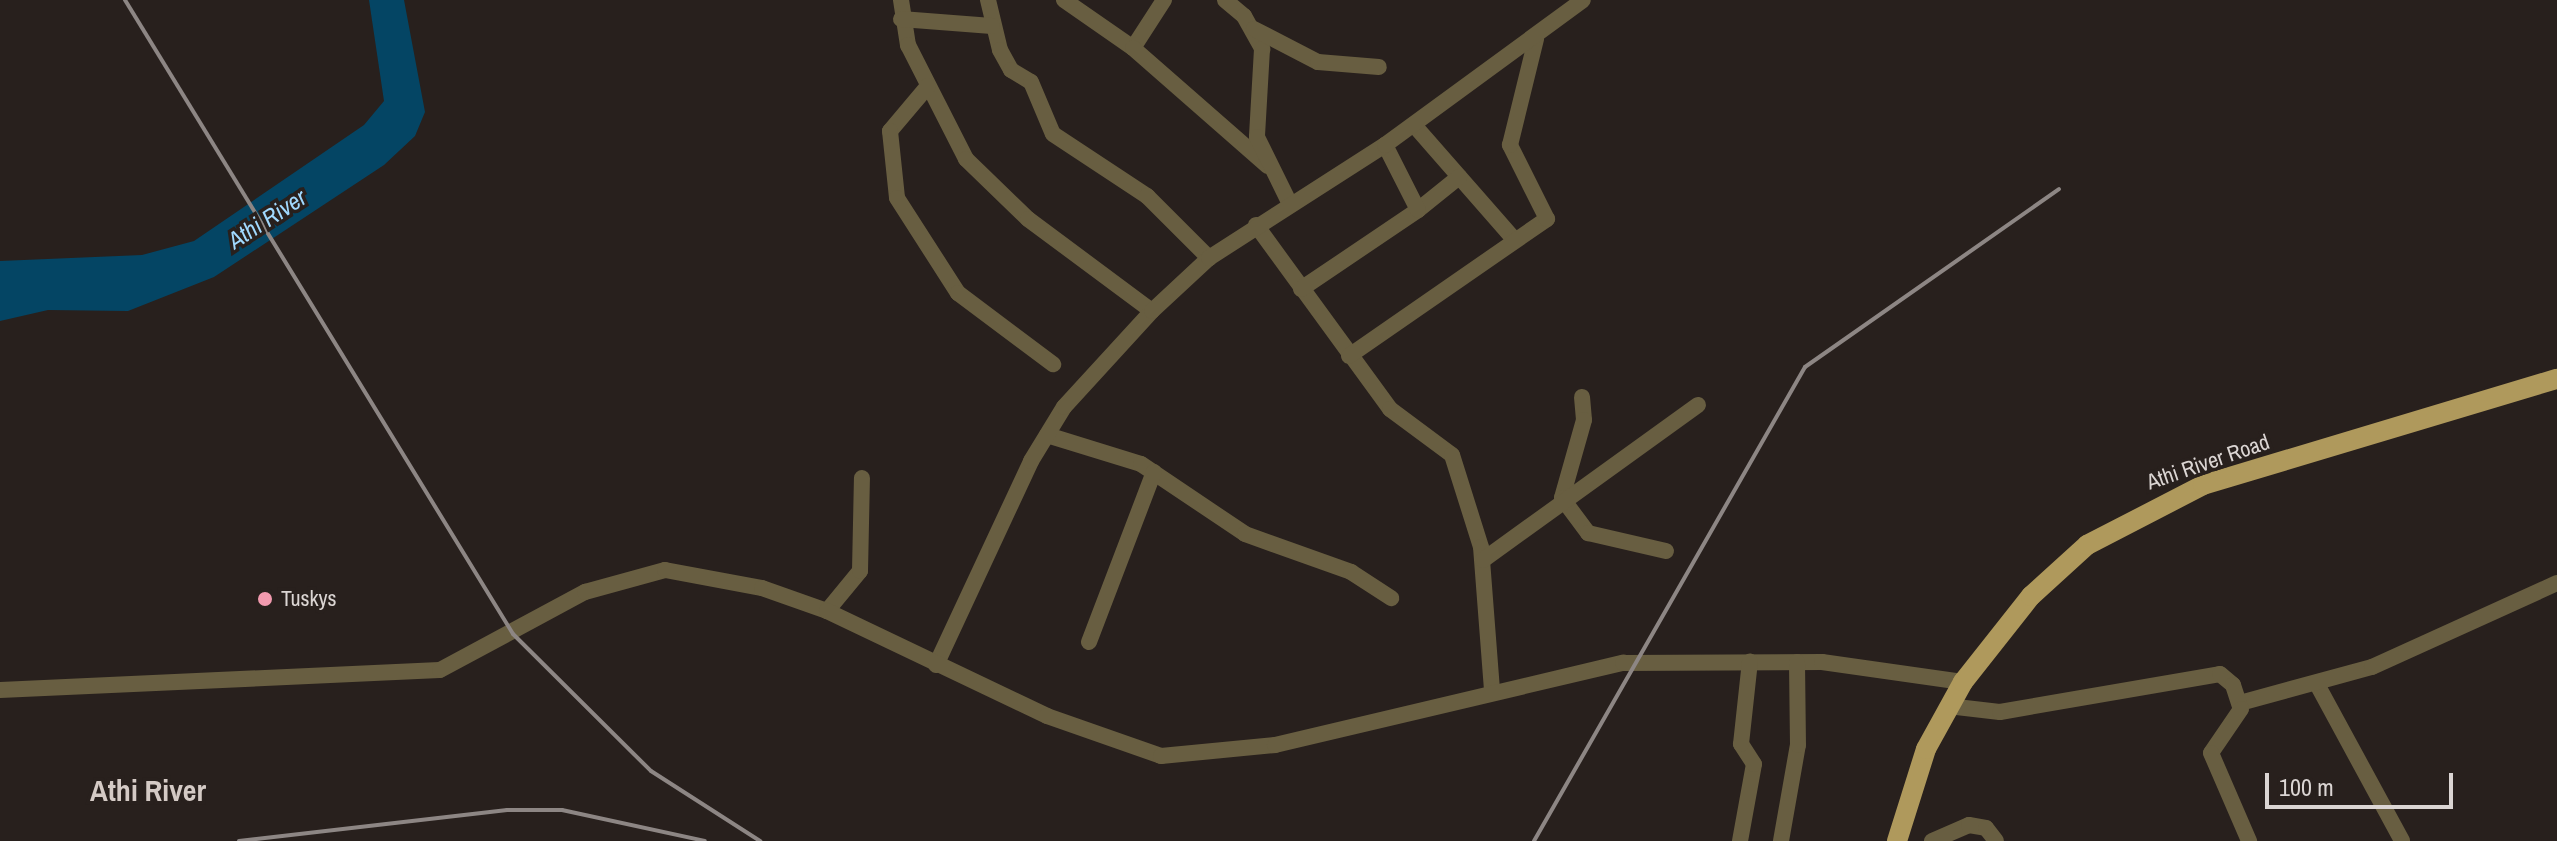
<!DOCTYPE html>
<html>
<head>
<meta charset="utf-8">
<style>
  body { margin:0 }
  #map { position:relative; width:2557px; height:841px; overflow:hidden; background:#28201d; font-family:"Archivo Narrow",sans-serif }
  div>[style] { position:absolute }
  .water>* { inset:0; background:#044564 }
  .minor>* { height:16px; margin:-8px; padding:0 8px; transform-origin:8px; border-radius:8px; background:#685e41 }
  .major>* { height:20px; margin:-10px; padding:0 10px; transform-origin:10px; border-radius:10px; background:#af995c }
  .rail>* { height:4px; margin:-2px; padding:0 2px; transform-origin:2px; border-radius:2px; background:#8d8684 }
  .dots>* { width:22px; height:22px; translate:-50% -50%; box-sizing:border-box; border:4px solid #28201d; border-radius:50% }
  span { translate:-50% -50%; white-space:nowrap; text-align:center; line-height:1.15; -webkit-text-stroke:7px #28201d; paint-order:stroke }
  .street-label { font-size:22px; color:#dbd5d3 }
  .poi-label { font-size:22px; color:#dbd5d3 }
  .left { translate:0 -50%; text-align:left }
  .water-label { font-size:24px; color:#a1d9fe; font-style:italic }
  .district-label { font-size:30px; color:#d4cac5; font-weight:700 }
  .scale { position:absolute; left:2265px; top:773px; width:188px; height:36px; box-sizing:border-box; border:4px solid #dbd5d3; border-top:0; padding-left:10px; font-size:24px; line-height:28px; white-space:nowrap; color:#dbd5d3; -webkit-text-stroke:6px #28201d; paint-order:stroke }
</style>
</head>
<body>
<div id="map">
  <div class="water">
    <div style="clip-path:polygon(369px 0,404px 0,425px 112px,415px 136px,384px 165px,214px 277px,128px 311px,48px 310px,0 321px,0 261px,142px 255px,194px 241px,364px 125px,384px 101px)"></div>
  </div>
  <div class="minor">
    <div style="left:901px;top:0;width:46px;rotate:81.2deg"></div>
    <div style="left:908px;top:45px;width:128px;rotate:63deg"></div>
    <div style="left:966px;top:159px;width:86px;rotate:44.1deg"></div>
    <div style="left:1028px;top:219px;width:154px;rotate:36.6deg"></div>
    <div style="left:988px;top:0;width:51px;rotate:76.5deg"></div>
    <div style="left:1000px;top:50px;width:23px;rotate:61deg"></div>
    <div style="left:1011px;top:70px;width:23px;rotate:31deg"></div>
    <div style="left:1031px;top:82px;width:56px;rotate:67.1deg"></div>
    <div style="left:1053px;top:134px;width:113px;rotate:33.4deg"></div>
    <div style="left:1147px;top:196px;width:88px;rotate:45deg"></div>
    <div style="left:1064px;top:0;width:84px;rotate:34.8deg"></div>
    <div style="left:1164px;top:0;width:57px;rotate:122.9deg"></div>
    <div style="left:1133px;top:48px;width:179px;rotate:41.2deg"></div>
    <div style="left:1225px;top:0;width:25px;rotate:40deg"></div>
    <div style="left:1244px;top:16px;width:38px;rotate:61deg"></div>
    <div style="left:1262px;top:49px;width:88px;rotate:93.3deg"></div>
    <div style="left:1257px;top:137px;width:72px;rotate:63.8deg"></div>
    <div style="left:901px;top:19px;width:91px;rotate:4.4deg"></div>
    <div style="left:1254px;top:29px;width:72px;rotate:27.3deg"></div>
    <div style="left:1318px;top:62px;width:61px;rotate:4.7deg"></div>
    <div style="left:928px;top:86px;width:59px;rotate:130.2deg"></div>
    <div style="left:890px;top:131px;width:67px;rotate:84deg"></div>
    <div style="left:897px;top:198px;width:113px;rotate:57.3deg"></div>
    <div style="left:958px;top:293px;width:119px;rotate:36.8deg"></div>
    <div style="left:1414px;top:125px;width:150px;rotate:48.8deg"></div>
    <div style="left:1418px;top:210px;width:53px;rotate:-38.8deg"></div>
    <div style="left:1256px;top:225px;width:228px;rotate:53.9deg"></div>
    <div style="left:1390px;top:409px;width:77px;rotate:36.6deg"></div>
    <div style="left:1452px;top:455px;width:96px;rotate:72.5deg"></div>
    <div style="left:1481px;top:547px;width:142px;rotate:85.6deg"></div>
    <div style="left:1301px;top:289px;width:141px;rotate:-34deg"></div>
    <div style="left:1418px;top:210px;width:73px;rotate:-116.9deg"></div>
    <div style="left:1349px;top:356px;width:241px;rotate:-34.7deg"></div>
    <div style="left:1547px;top:219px;width:83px;rotate:-116.6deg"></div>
    <div style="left:1510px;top:145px;width:109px;rotate:-76.2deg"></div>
    <div style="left:1582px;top:397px;width:23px;rotate:85deg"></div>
    <div style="left:1584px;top:420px;width:81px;rotate:105.8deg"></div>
    <div style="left:1562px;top:498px;width:44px;rotate:53.4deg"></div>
    <div style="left:1588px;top:533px;width:80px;rotate:13deg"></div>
    <div style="left:1047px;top:435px;width:98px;rotate:17.1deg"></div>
    <div style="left:1141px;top:464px;width:125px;rotate:33.9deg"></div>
    <div style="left:1245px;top:534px;width:113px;rotate:19.7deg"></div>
    <div style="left:1351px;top:572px;width:48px;rotate:33deg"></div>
    <div style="left:1483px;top:560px;width:265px;rotate:-35.8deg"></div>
    <div style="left:827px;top:611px;width:52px;rotate:-50.5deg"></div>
    <div style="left:860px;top:571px;width:93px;rotate:-88.8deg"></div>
    <div style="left:1089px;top:642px;width:182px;rotate:-69.1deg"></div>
    <div style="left:936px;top:665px;width:225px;rotate:-65deg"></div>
    <div style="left:1031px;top:461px;width:63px;rotate:-58.6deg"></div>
    <div style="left:1064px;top:407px;width:130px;rotate:-47.5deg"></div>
    <div style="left:1152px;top:311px;width:78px;rotate:-42.9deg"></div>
    <div style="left:1209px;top:258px;width:209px;rotate:-32.7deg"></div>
    <div style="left:1385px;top:145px;width:245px;rotate:-36.2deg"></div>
    <div style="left:2318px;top:686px;width:176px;rotate:61.5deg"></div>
    <div style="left:0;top:690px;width:440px;rotate:-2.6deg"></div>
    <div style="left:440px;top:670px;width:165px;rotate:-28.3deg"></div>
    <div style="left:585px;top:592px;width:83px;rotate:-15.4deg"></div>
    <div style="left:665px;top:570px;width:99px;rotate:10.5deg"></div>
    <div style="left:762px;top:588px;width:69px;rotate:19.5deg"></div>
    <div style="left:827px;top:611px;width:244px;rotate:25.5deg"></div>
    <div style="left:1047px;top:716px;width:121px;rotate:19.3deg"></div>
    <div style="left:1161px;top:756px;width:115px;rotate:-5.5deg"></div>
    <div style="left:1275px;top:745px;width:358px;rotate:-13.3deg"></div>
    <div style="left:1623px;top:663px;width:199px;rotate:-0.3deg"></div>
    <div style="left:1822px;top:662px;width:142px;rotate:8.1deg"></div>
    <div style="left:2240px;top:703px;width:137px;rotate:-15.3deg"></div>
    <div style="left:2372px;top:667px;width:203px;rotate:-24.4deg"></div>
    <div style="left:1948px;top:706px;width:52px;rotate:6.6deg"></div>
    <div style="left:2000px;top:712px;width:223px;rotate:-9.8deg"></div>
    <div style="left:2220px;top:674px;width:17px;rotate:40deg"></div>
    <div style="left:2233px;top:685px;width:25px;rotate:72deg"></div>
    <div style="left:2241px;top:709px;width:53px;rotate:124.3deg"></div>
    <div style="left:2211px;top:753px;width:96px;rotate:66.6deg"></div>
    <div style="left:1740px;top:841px;width:78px;rotate:-79.7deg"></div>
    <div style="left:1754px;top:764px;width:24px;rotate:-123deg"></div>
    <div style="left:1741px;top:744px;width:83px;rotate:-83.8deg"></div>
    <div style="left:1781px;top:841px;width:97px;rotate:-80deg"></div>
    <div style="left:1798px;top:745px;width:83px;rotate:-90.7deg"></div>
    <div style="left:1932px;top:841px;width:40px;rotate:-23.4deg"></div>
    <div style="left:1969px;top:825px;width:17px;rotate:10deg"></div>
    <div style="left:1986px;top:828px;width:16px;rotate:52deg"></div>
  </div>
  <div class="major">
    <div style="left:1897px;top:841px;width:96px;rotate:-72.5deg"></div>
    <div style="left:1926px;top:749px;width:77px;rotate:-61.1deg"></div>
    <div style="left:1963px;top:682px;width:110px;rotate:-51.7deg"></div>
    <div style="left:2031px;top:596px;width:76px;rotate:-42.3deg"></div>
    <div style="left:2087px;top:545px;width:131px;rotate:-27.3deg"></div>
    <div style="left:2203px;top:485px;width:370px;rotate:-16.7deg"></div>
  </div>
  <div class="rail">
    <div style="left:125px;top:0;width:743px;rotate:58.53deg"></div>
    <div style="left:513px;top:634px;width:194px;rotate:44.8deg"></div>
    <div style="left:651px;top:771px;width:130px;rotate:32.7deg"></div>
    <div style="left:239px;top:841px;width:270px;rotate:-6.6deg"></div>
    <div style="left:507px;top:810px;width:55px"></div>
    <div style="left:562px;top:810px;width:146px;rotate:12.2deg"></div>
    <div style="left:1534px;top:841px;width:546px;rotate:-60.24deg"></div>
    <div style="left:1805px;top:367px;width:310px;rotate:-35deg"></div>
  </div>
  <div class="dots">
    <div style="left:265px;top:599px;background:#f29aae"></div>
  </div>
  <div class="street-label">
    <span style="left:2208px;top:462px;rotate:-19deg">Athi River Road</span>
  </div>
  <div class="poi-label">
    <span class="left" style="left:281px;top:599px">Tuskys</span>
  </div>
  <div class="water-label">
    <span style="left:267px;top:219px;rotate:-33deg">Athi River</span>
  </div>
  <div class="district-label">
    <span style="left:148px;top:790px">Athi River</span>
  </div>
  <div class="scale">100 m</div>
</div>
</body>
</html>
